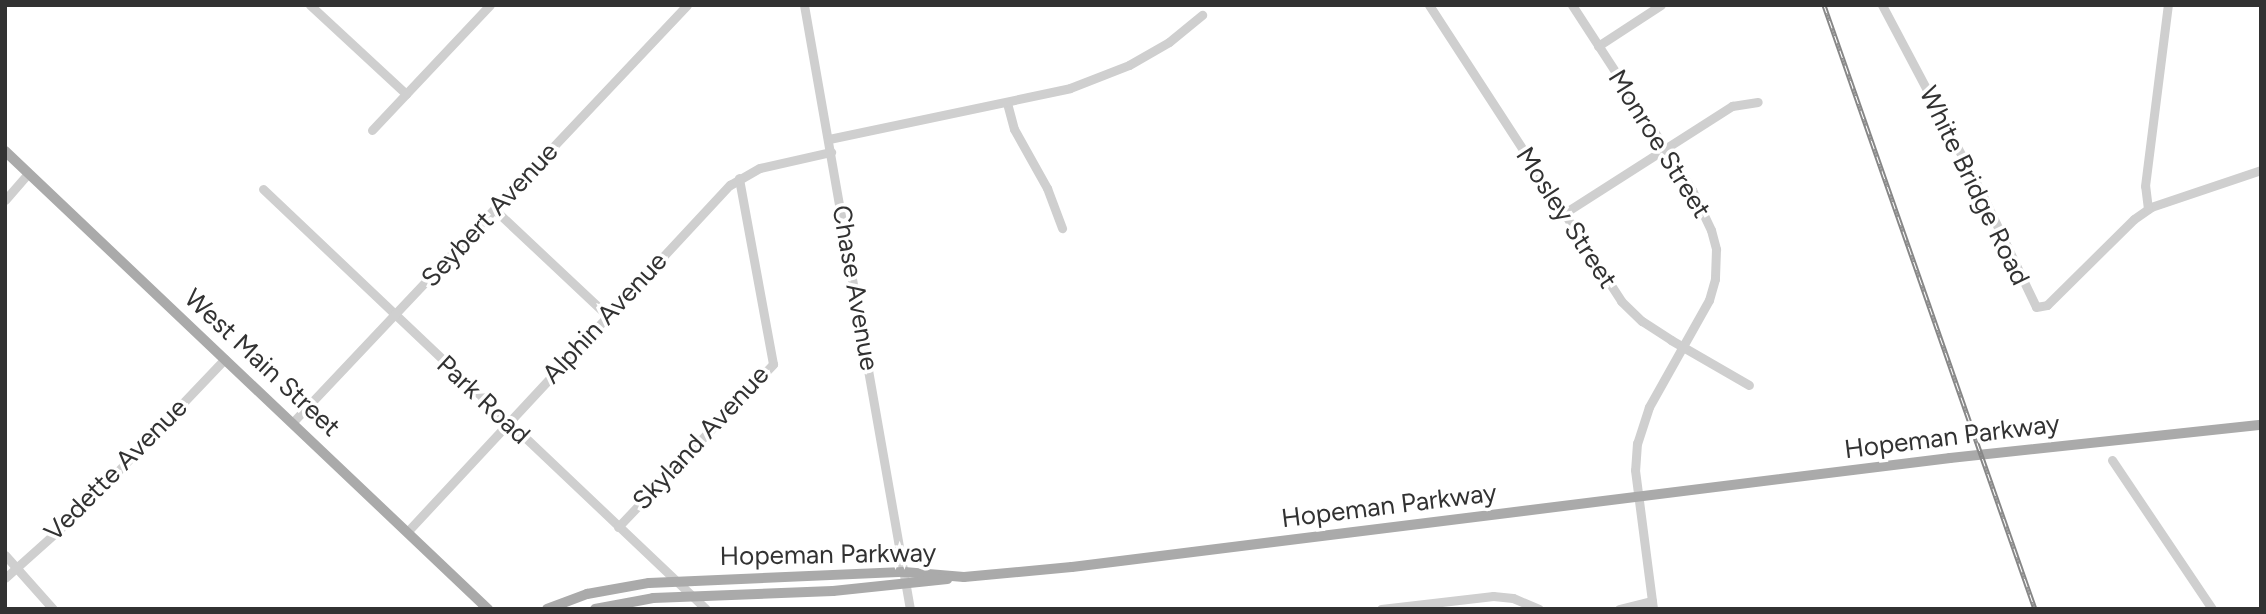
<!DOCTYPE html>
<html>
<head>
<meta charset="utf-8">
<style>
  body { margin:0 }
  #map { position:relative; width:2266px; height:614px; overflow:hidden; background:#fff; font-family:Figtree,sans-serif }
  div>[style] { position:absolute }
  .minor>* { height:9px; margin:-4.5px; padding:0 4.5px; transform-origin:4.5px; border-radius:4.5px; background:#cfcfcf }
  .major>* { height:10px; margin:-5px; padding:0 5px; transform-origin:5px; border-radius:5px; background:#aaa }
  .rail>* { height:5px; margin-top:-2.5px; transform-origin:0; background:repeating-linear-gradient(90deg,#fff 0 8px,#878787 0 16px); box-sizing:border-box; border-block:2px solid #878787 }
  span { translate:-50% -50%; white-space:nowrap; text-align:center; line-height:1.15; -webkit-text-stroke:7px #fff; paint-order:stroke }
  .street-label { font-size:26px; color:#323232 }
  .frame { position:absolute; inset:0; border:7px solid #323232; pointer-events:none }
</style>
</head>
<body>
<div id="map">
  <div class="minor">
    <div style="left:310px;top:5px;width:131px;rotate:42.8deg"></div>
    <div style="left:804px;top:5px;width:613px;rotate:80.05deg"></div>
    <div style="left:1429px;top:5px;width:353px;rotate:57deg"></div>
    <div style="left:1621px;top:301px;width:29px;rotate:44deg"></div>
    <div style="left:1642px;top:321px;width:35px;rotate:33deg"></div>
    <div style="left:1671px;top:340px;width:90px;rotate:30deg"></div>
    <div style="left:1572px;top:5px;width:221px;rotate:57deg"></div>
    <div style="left:1692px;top:190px;width:44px;rotate:64.6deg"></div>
    <div style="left:1711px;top:230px;width:20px;rotate:75deg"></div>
    <div style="left:1716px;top:249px;width:30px;rotate:92deg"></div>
    <div style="left:1715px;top:279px;width:22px;rotate:106deg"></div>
    <div style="left:1709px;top:300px;width:123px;rotate:119.3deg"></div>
    <div style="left:1649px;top:407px;width:38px;rotate:108deg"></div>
    <div style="left:1637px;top:443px;width:27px;rotate:94deg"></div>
    <div style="left:1635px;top:470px;width:140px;rotate:82.6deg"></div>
    <div style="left:1882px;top:5px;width:212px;rotate:62.1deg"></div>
    <div style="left:1981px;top:192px;width:127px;rotate:64.4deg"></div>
    <div style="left:2036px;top:307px;width:11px;rotate:-10deg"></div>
    <div style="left:2047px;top:305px;width:122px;rotate:-44.7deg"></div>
    <div style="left:2134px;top:219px;width:21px;rotate:-35deg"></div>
    <div style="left:2151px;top:207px;width:116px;rotate:-18.6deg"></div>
    <div style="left:1598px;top:46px;width:75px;rotate:-33.1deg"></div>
    <div style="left:1007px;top:103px;width:27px;rotate:75deg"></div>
    <div style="left:1014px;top:129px;width:68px;rotate:60.8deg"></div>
    <div style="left:1047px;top:188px;width:43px;rotate:69.4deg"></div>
    <div style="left:372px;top:130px;width:172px;rotate:-46.7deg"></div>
    <div style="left:829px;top:139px;width:246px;rotate:-11.9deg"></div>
    <div style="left:1070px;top:88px;width:63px;rotate:-21.3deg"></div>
    <div style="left:1129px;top:65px;width:46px;rotate:-29.9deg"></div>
    <div style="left:1169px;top:42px;width:43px;rotate:-39.3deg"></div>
    <div style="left:263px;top:189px;width:610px;rotate:43.47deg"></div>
    <div style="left:5px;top:200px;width:35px;rotate:-49deg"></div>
    <div style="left:2148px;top:209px;width:23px;rotate:-97deg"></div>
    <div style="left:2145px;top:186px;width:182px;rotate:-82.8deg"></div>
    <div style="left:495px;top:210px;width:155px;rotate:43.2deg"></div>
    <div style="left:1563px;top:214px;width:201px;rotate:-32.6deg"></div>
    <div style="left:1732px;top:106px;width:26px;rotate:-9deg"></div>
    <div style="left:292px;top:423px;width:575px;rotate:-46.62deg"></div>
    <div style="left:2112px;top:460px;width:179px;rotate:56.1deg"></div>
    <div style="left:618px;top:527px;width:225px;rotate:-46.4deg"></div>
    <div style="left:773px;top:364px;width:189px;rotate:-100.4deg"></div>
    <div style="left:408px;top:531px;width:473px;rotate:-47.1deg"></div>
    <div style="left:730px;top:185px;width:34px;rotate:-30deg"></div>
    <div style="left:760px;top:168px;width:73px;rotate:-12.7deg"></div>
    <div style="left:5px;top:555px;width:72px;rotate:48.4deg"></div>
    <div style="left:5px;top:578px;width:101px;rotate:-41.8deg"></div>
    <div style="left:80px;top:511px;width:210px;rotate:-46.4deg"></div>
    <div style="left:1381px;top:609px;width:113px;rotate:-6.6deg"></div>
    <div style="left:1493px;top:596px;width:20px;rotate:6deg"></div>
    <div style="left:1513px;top:598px;width:28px;rotate:23deg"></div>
    <div style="left:1619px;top:609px;width:34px;rotate:-14deg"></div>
  </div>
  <div class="major">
    <div style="left:5px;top:151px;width:666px;rotate:43.48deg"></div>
    <div style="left:547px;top:609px;width:43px;rotate:-20.6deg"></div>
    <div style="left:587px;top:594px;width:63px;rotate:-10.1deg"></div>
    <div style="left:649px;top:583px;width:255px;rotate:-2.5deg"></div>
    <div style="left:904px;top:572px;width:60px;rotate:4.8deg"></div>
    <div style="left:964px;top:577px;width:108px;rotate:-5.3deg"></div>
    <div style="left:1072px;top:567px;width:885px;rotate:-7.08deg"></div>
    <div style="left:1950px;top:458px;width:313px;rotate:-6.1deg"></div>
    <div style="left:595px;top:609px;width:59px;rotate:-10.7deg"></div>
    <div style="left:653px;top:598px;width:180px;rotate:-2.2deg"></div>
    <div style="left:833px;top:591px;width:115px;rotate:-6deg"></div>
  </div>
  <div class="rail">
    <div style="left:1824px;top:5px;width:640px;rotate:70.74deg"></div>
  </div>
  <div class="street-label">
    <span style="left:1659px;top:144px;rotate:58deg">Monroe Street</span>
    <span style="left:1974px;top:186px;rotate:64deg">White Bridge Road</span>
    <span style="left:490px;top:215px;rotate:-47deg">Seybert Avenue</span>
    <span style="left:1566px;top:218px;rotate:57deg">Mosley Street</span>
    <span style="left:855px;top:288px;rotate:80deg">Chase Avenue</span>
    <span style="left:605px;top:318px;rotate:-47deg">Alphin Avenue</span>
    <span style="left:262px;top:363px;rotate:43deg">West Main Street</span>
    <span style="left:483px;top:400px;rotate:43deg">Park Road</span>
    <span style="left:1952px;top:437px;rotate:-7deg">Hopeman Parkway</span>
    <span style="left:701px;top:438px;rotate:-47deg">Skyland Avenue</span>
    <span style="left:116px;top:470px;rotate:-45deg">Vedette Avenue</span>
    <span style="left:1389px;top:506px;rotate:-7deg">Hopeman Parkway</span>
    <span style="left:828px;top:555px;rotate:-1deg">Hopeman Parkway</span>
  </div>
  <div class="frame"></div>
</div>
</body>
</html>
